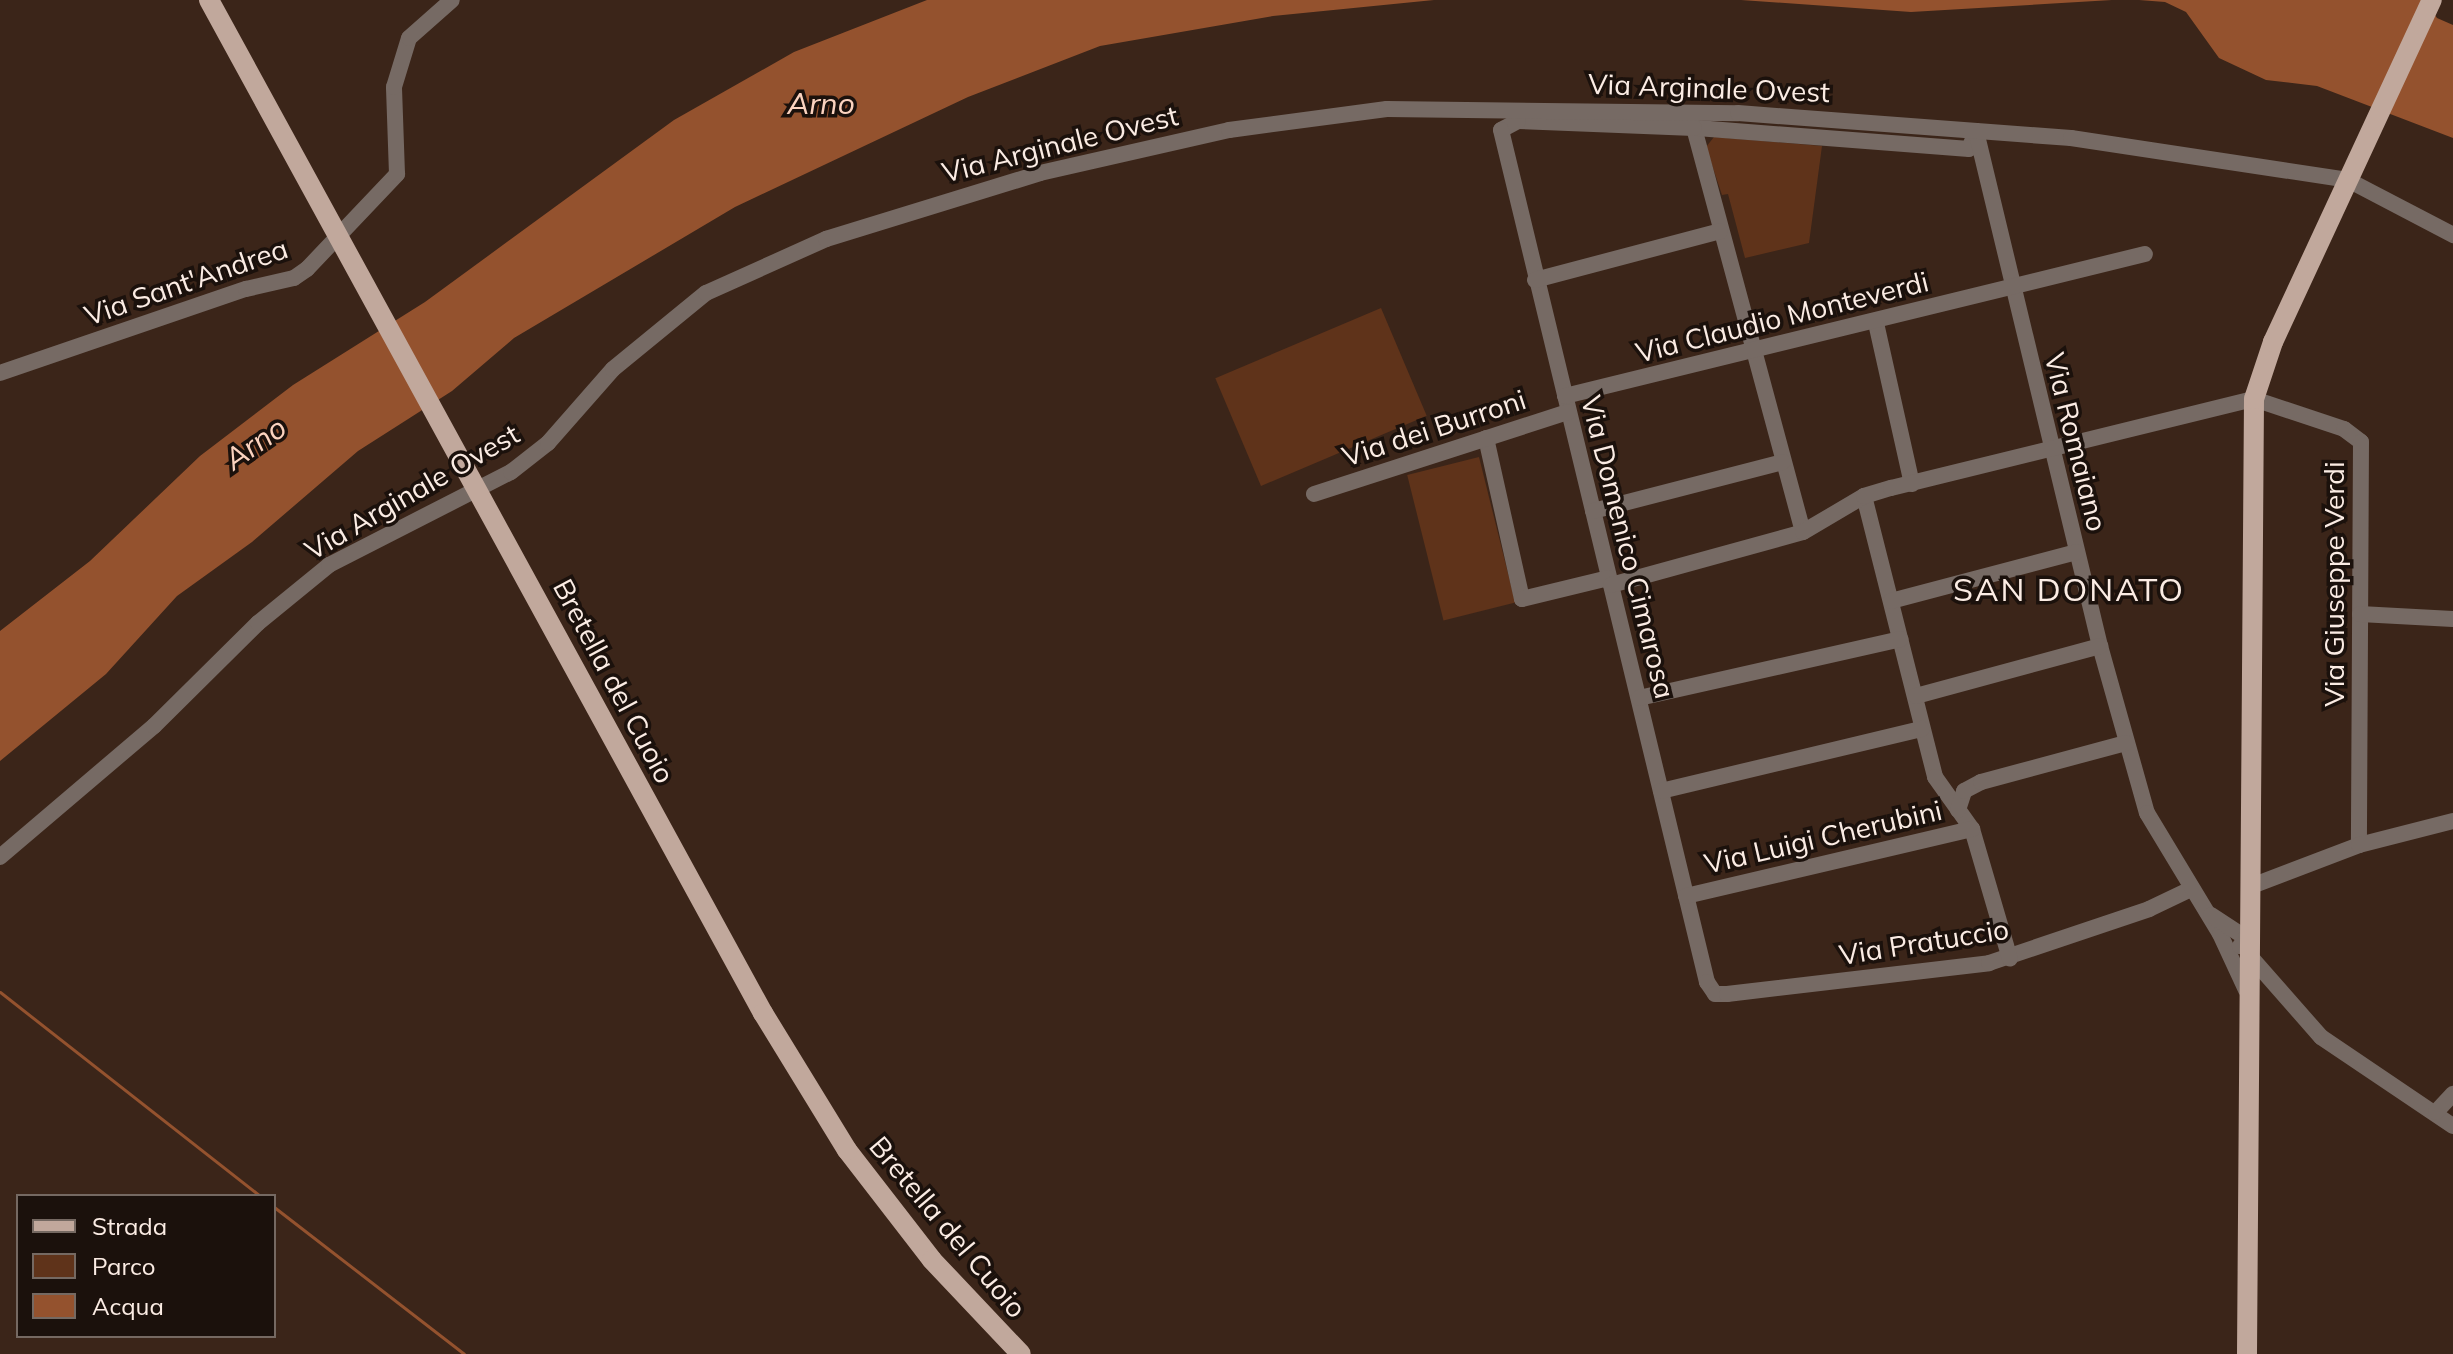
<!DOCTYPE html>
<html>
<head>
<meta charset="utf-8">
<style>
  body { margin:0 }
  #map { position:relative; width:2453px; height:1354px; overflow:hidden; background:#3b2519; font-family:Mulish,sans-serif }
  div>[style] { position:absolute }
  .green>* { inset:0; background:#5f331a; transform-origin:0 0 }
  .water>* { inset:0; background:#94522e }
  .stream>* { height:3px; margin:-1.5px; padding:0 1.5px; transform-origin:1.5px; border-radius:1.5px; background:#94522e }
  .minor>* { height:16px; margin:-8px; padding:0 8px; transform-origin:8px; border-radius:8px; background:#766a64 }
  .major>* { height:20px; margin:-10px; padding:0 10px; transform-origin:10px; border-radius:10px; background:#c1a89c }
  .major-bridge>* { height:20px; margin:-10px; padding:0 10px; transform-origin:10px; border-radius:10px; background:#c1a89c }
  span { translate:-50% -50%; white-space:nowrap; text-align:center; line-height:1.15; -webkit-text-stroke:7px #1b110c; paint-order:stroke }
  .street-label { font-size:28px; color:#fbece4 }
  .water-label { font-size:30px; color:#fbd3bf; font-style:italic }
  .quarter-label { font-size:32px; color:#fbece4; letter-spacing:2px }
  .legend { position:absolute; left:16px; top:1194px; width:260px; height:144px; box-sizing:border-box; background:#1b110c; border:2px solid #756962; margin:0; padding:10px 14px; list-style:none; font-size:24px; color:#fbece4 }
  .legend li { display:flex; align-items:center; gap:16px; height:40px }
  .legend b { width:40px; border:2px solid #756962 }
</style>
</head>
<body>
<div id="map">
  <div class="green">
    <div style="clip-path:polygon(1714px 137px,1822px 146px,1809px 243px,1745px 258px,1728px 194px,1722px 195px,1706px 147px)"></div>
    <div style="left:1381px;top:308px;width:117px;height:180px;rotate:67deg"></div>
    <div style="left:1479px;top:457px;width:150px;height:74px;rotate:76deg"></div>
  </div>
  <div class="water">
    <div style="clip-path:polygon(927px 0,1434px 0,1273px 16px,1100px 46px,968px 97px,735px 207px,514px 338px,452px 391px,358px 451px,252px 542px,177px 596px,106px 674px,0 761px,0 631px,90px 561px,200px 456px,293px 385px,425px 302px,674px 120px,794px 52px)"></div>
    <div style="clip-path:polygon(1741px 0,2112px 0,1911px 12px)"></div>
    <div style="clip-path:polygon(2139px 0,2425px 0,2437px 18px,2453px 25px,2453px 138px,2317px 86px,2266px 80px,2219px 58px,2186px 12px,2165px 2px)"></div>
  </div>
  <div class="stream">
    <div style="left:0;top:992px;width:330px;rotate:38.1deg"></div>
    <div style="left:274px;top:1207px;width:240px;rotate:37.7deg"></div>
  </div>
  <div class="minor">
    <div style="left:1694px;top:128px;width:418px;rotate:74.9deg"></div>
    <div style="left:1976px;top:131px;width:19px;rotate:111deg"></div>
    <div style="left:1969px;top:149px;width:276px;rotate:-175.6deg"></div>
    <div style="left:1694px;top:128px;width:176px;rotate:-177.7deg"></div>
    <div style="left:1518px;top:121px;width:19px;rotate:152deg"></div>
    <div style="left:1501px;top:130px;width:877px;rotate:76.41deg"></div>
    <div style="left:1707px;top:982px;width:14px;rotate:56deg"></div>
    <div style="left:1715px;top:994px;width:12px"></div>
    <div style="left:1727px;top:994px;width:264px;rotate:-6.7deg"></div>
    <div style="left:1989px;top:963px;width:169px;rotate:-18.6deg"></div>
    <div style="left:2149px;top:909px;width:47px;rotate:-25.5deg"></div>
    <div style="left:1976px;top:131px;width:530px;rotate:76.46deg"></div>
    <div style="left:2100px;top:646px;width:173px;rotate:74.3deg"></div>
    <div style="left:2147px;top:813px;width:141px;rotate:58.9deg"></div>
    <div style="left:2220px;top:934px;width:62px;rotate:65.1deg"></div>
    <div style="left:1535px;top:280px;width:191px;rotate:-14.8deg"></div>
    <div style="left:1876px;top:323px;width:165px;rotate:77.4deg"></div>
    <div style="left:0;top:373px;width:260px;rotate:-18.9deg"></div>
    <div style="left:246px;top:289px;width:49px;rotate:-12.9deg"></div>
    <div style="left:294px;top:278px;width:16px;rotate:-35deg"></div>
    <div style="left:307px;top:269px;width:131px;rotate:-46.5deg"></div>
    <div style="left:397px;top:174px;width:87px;rotate:-92deg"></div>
    <div style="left:394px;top:87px;width:51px;rotate:-73deg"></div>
    <div style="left:409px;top:38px;width:57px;rotate:-41.5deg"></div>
    <div style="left:1565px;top:396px;width:597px;rotate:-13.76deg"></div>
    <div style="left:1486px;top:438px;width:165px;rotate:77.4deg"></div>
    <div style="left:1522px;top:599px;width:89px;rotate:-13.6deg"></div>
    <div style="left:1314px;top:494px;width:267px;rotate:-17.9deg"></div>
    <div style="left:1864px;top:496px;width:290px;rotate:75.8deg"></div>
    <div style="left:1935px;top:777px;width:64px;rotate:54.6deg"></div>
    <div style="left:1972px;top:829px;width:135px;rotate:73.7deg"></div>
    <div style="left:1593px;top:511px;width:196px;rotate:-14.5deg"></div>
    <div style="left:1611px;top:585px;width:199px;rotate:-15.4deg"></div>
    <div style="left:1803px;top:532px;width:71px;rotate:-30.5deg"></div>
    <div style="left:1864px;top:496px;width:28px;rotate:-17deg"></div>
    <div style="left:1891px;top:488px;width:374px;rotate:-13.8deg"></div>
    <div style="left:2254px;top:399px;width:95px;rotate:18.4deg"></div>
    <div style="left:2344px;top:429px;width:21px;rotate:37deg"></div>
    <div style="left:2361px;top:442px;width:403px;rotate:90.3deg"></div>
    <div style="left:1891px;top:601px;width:192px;rotate:-14.8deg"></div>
    <div style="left:2360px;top:614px;width:93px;rotate:3.1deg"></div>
    <div style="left:1916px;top:696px;width:191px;rotate:-15.2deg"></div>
    <div style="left:1639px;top:698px;width:268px;rotate:-12.7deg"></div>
    <div style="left:1661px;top:791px;width:268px;rotate:-13.4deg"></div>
    <div style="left:1958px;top:810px;width:20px;rotate:-72deg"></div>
    <div style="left:1964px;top:791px;width:19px;rotate:-28deg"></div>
    <div style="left:1981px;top:782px;width:150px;rotate:-15.1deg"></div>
    <div style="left:0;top:857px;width:202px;rotate:-40.4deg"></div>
    <div style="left:154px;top:726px;width:146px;rotate:-44.7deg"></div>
    <div style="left:258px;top:623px;width:92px;rotate:-39.2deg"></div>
    <div style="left:329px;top:565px;width:204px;rotate:-27.1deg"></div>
    <div style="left:511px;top:472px;width:47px;rotate:-38.1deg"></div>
    <div style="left:548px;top:443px;width:98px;rotate:-48.7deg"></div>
    <div style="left:613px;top:369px;width:120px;rotate:-39.3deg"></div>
    <div style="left:706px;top:293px;width:132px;rotate:-24.2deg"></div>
    <div style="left:826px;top:239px;width:224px;rotate:-17.1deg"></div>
    <div style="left:1040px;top:173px;width:194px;rotate:-12.8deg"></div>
    <div style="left:1229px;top:130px;width:159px;rotate:-7.6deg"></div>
    <div style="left:1387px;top:109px;width:351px;rotate:0.7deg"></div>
    <div style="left:1738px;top:113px;width:334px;rotate:4.3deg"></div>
    <div style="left:2071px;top:138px;width:280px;rotate:8.6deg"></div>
    <div style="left:2348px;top:180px;width:119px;rotate:27.6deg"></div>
    <div style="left:2249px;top:887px;width:118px;rotate:-20.9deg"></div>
    <div style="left:2359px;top:845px;width:97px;rotate:-14.3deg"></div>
    <div style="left:1686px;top:896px;width:294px;rotate:-13.2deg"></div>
    <div style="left:2211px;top:915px;width:42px;rotate:33.3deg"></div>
    <div style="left:2246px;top:938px;width:5px;rotate:53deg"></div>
    <div style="left:2249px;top:942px;width:10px;rotate:156deg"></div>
    <div style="left:2249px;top:955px;width:109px;rotate:48.7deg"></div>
    <div style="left:2321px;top:1037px;width:159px;rotate:34deg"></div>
    <div style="left:2436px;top:1112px;width:25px;rotate:-47deg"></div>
  </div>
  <div class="major">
    <div style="left:847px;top:1150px;width:139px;rotate:52.3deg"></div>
    <div style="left:932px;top:1260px;width:129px;rotate:46.6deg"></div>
    <div style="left:2247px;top:1354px;width:955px;rotate:-89.58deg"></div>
    <div style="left:2254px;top:399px;width:60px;rotate:-71.6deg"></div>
    <div style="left:2273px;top:342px;width:377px;rotate:-65.1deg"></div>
  </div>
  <div class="major-bridge">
    <div style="left:209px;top:0;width:1155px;rotate:61.33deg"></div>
    <div style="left:763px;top:1013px;width:161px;rotate:58.5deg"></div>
  </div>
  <div class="street-label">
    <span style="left:1709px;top:88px;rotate:2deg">Via Arginale Ovest</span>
    <span style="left:1060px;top:144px;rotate:-14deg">Via Arginale Ovest</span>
    <span style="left:186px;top:282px;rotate:-19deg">Via Sant'Andrea</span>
    <span style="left:1782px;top:317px;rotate:-14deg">Via Claudio Monteverdi</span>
    <span style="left:1434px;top:428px;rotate:-18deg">Via dei Burroni</span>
    <span style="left:2076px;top:442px;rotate:76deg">Via Romaiano</span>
    <span style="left:412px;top:492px;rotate:-30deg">Via Arginale Ovest</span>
    <span style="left:1628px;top:547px;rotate:76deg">Via Domenico Cimarosa</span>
    <span style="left:2334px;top:584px;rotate:-90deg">Via Giuseppe Verdi</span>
    <span style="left:614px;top:681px;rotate:62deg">Bretella del Cuoio</span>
    <span style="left:1823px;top:837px;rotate:-13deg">Via Luigi Cherubini</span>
    <span style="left:1924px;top:942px;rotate:-9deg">Via Pratuccio</span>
    <span style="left:948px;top:1227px;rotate:50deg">Bretella del Cuoio</span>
  </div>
  <div class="water-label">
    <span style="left:821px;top:103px">Arno</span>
    <span style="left:255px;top:443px;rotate:-35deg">Arno</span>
  </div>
  <div class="quarter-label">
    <span style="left:2069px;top:589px">SAN DONATO</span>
  </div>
  <ul class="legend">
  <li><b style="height:10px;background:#c1a89c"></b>Strada</li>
  <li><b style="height:22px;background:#5f331a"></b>Parco</li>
  <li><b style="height:22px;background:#94522e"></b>Acqua</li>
  </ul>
</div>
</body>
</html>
